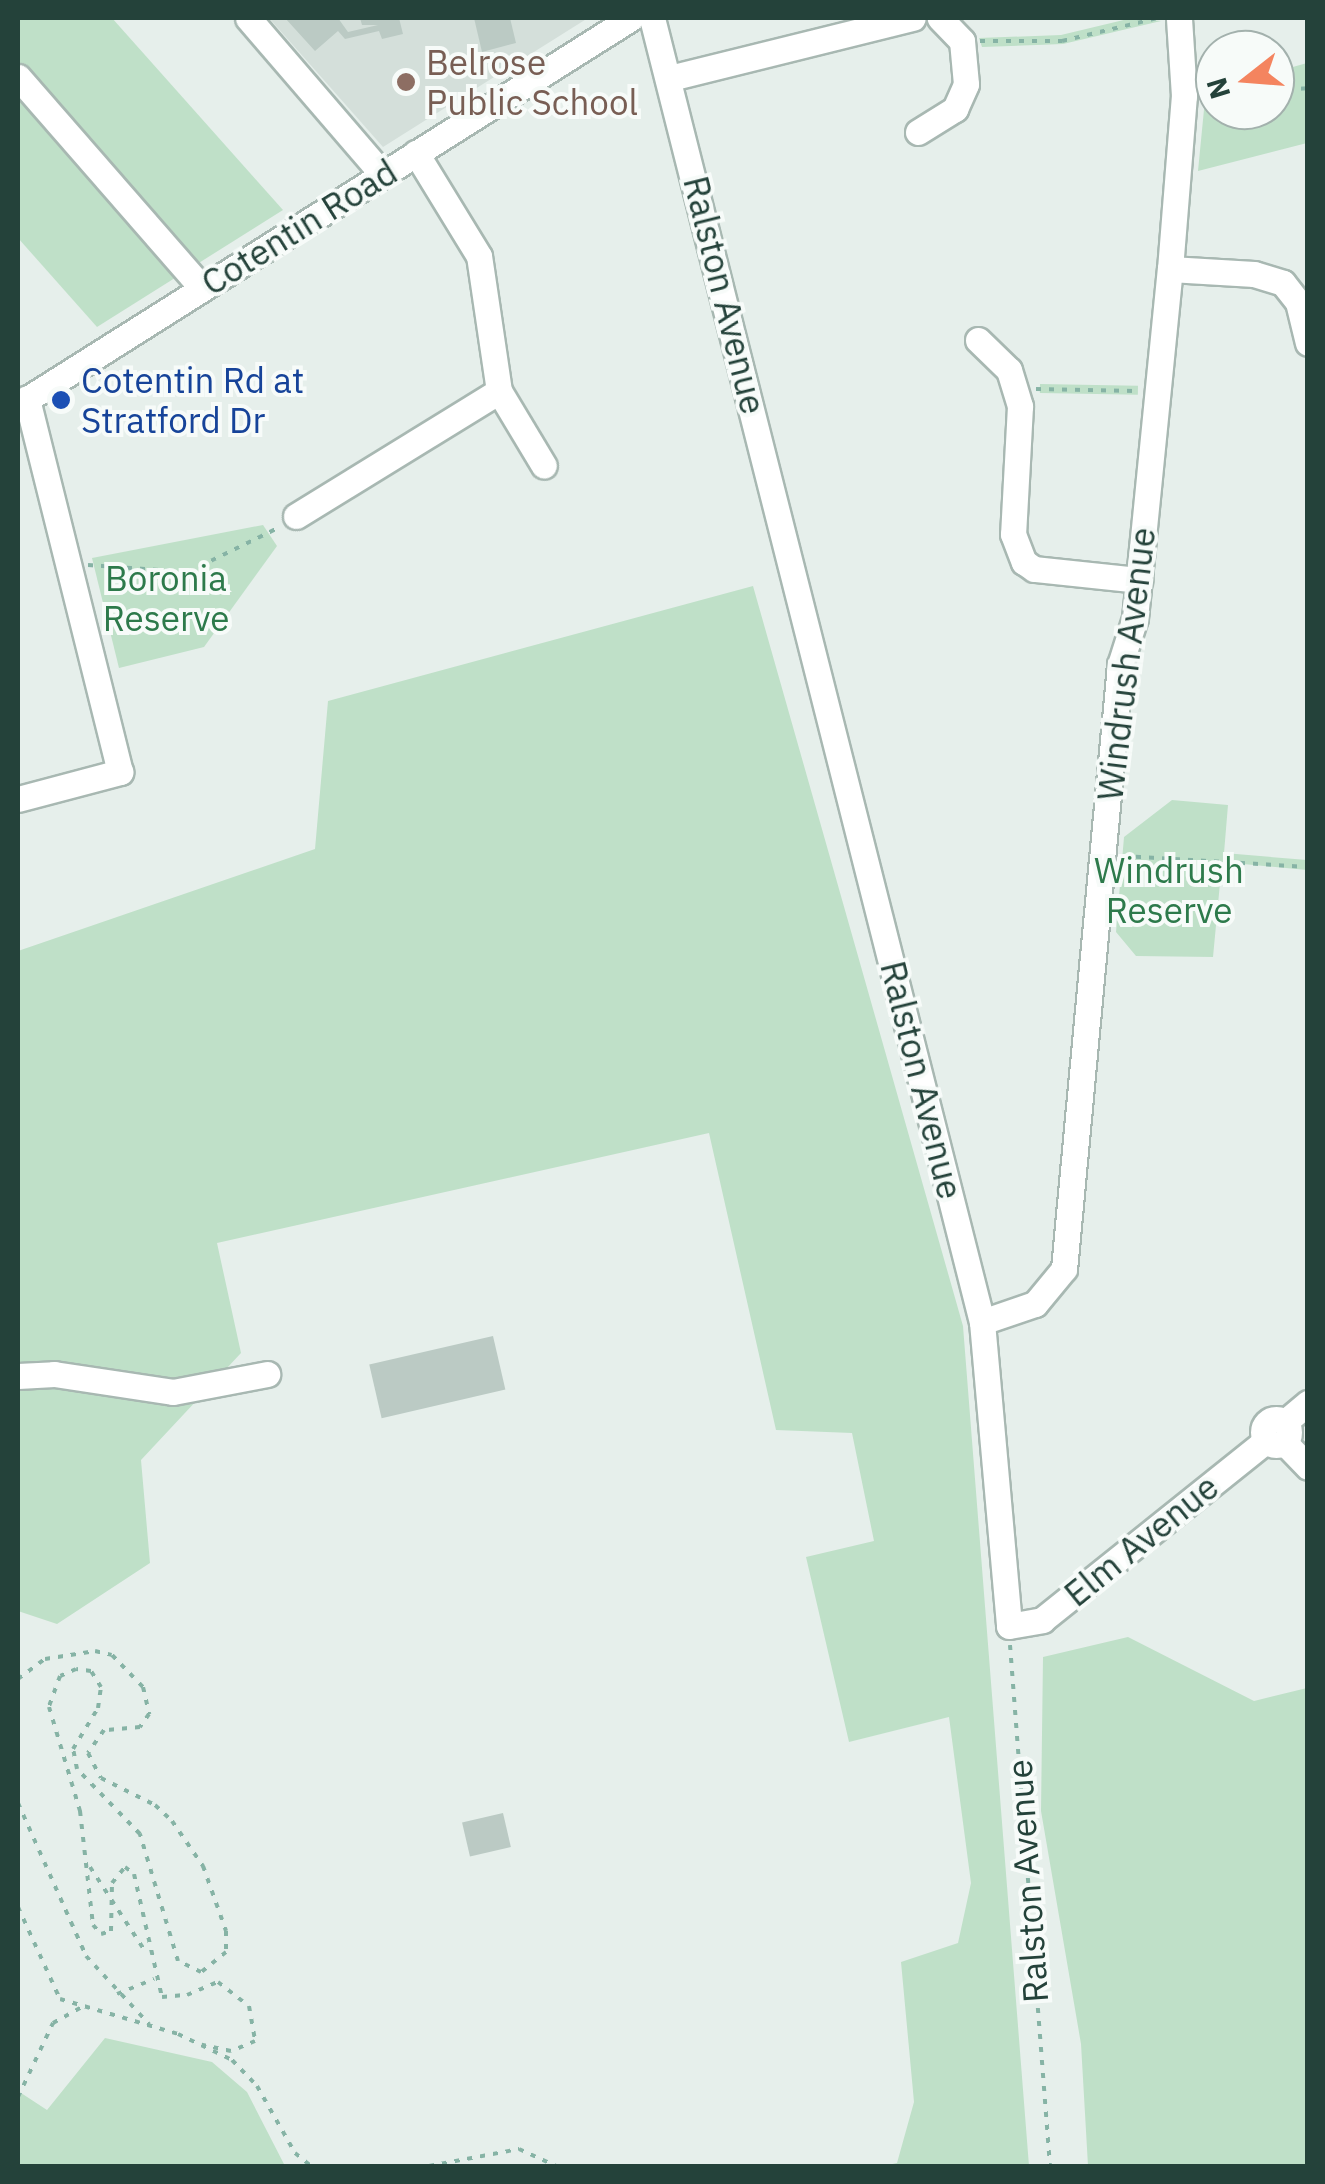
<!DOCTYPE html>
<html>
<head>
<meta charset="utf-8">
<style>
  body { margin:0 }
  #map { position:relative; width:1325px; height:2184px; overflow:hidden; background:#e6efeb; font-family:"IBM Plex Sans",sans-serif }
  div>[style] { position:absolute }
  .built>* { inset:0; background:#d4dfda }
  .green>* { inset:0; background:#bfe0c8; transform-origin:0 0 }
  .building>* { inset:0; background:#bbcac4; transform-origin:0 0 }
  .path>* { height:4px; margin-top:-2px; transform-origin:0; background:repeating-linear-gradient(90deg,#86b3a5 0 5px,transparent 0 13px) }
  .roads { filter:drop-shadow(2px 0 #a8b8b2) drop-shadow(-2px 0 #a8b8b2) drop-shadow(0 2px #a8b8b2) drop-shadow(0 -2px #a8b8b2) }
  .minor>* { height:25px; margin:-12.5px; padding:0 12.5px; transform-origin:12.5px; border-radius:12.5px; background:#fff }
  .minor>.ring { margin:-12.5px; padding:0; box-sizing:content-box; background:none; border:25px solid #fff; border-radius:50% }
  .dots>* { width:28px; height:28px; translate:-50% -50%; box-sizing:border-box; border:5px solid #f7fbf9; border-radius:50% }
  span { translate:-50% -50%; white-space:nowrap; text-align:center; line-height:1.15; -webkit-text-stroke:8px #f7fbf9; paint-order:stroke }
  .education-label { font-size:35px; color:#785e54 }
  .left { translate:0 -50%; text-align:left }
  .street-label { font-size:35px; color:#24423a }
  .transit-label { font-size:35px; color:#164399 }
  .park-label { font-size:35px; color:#2d7a4b }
  .frame { position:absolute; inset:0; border:20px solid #24423a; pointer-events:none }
  .north { position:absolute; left:1195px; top:30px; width:100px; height:100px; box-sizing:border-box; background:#f7fbf9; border:2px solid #a3b1ad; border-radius:50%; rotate:253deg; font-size:28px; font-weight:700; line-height:40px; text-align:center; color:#24423a }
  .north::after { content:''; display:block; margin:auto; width:35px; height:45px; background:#f4845f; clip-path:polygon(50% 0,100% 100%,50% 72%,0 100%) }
</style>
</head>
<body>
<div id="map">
  <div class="built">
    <div style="clip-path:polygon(269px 18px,588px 18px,383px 147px)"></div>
  </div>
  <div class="green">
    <div style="clip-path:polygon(18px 18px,112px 18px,283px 210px,97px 327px,18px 238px)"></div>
    <div style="clip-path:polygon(1132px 18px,1161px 21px,1063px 44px,982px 47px,979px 38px,1061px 35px)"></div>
    <div style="clip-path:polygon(1307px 63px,1307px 143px,1198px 171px,1206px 89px,1215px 87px,1215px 110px,1275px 110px,1275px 72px)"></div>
    <div style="left:1040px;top:384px;width:98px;height:9px;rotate:1deg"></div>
    <div style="clip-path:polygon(263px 525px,277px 546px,204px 647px,119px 668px,92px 558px)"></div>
    <div style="clip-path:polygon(753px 586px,963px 1326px,1029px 2166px,883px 2166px,897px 2163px,914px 2102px,901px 1962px,958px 1943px,971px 1883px,949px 1717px,849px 1742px,806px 1557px,874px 1541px,852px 1433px,776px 1430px,709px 1133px,217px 1243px,241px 1353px,141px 1460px,150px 1563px,57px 1624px,18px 1611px,18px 951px,315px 849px,328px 701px)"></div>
    <div style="clip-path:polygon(1172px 800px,1228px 805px,1224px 853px,1307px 860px,1307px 870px,1222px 862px,1213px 957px,1136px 956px,1116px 932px,1124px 837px)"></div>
    <div style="clip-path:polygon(1128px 1637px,1254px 1701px,1307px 1688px,1307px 2166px,1088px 2166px,1081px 2044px,1041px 1811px,1043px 1657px)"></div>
    <div style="clip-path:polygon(105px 2038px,212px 2062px,247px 2092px,285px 2166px,18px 2166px,18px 2091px,47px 2110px)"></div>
  </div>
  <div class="building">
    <div style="clip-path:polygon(285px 18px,338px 18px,348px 32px,378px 25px,362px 25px,360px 18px,399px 18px,403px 34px,382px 39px,379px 31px,345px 39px,338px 31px,315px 51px)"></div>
    <div style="clip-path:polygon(474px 18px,510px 18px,516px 43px,482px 52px)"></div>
    <div style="left:493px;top:1336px;width:55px;height:127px;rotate:77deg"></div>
    <div style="left:503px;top:1813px;width:35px;height:42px;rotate:77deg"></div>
  </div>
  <div class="path">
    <div style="left:980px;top:41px;width:82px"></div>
    <div style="left:1062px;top:41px;width:99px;rotate:-13.5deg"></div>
    <div style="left:1275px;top:90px;width:33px;rotate:-3deg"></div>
    <div style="left:1036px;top:389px;width:100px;rotate:1.1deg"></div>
    <div style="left:88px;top:565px;width:100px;rotate:4deg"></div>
    <div style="left:188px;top:572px;width:102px;rotate:-26.1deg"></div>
    <div style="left:1123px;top:856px;width:185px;rotate:3.4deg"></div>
    <div style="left:1010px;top:1645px;width:523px;rotate:85.61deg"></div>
    <div style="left:18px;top:1679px;width:34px;rotate:-37deg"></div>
    <div style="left:45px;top:1659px;width:51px;rotate:-9.1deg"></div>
    <div style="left:95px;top:1651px;width:17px;rotate:13deg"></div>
    <div style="left:112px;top:1655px;width:45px;rotate:45.9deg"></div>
    <div style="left:143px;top:1687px;width:28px;rotate:77deg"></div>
    <div style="left:149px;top:1714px;width:16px;rotate:125deg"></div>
    <div style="left:140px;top:1727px;width:36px;rotate:175deg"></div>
    <div style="left:104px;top:1730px;width:28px;rotate:125deg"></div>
    <div style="left:88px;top:1753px;width:28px;rotate:63deg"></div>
    <div style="left:101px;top:1778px;width:60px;rotate:26.6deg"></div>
    <div style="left:155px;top:1805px;width:23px;rotate:43deg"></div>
    <div style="left:172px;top:1821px;width:55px;rotate:55.4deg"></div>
    <div style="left:203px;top:1866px;width:69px;rotate:70.5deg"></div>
    <div style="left:226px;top:1931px;width:21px;rotate:90deg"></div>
    <div style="left:226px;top:1952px;width:32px;rotate:141deg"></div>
    <div style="left:201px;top:1972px;width:25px;rotate:-154deg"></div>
    <div style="left:178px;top:1961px;width:133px;rotate:-106.7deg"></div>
    <div style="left:140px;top:1834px;width:91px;rotate:-134.1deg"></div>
    <div style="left:77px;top:1769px;width:20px;rotate:-101deg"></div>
    <div style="left:73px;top:1749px;width:48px;rotate:-58.6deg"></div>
    <div style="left:98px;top:1708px;width:21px;rotate:-82deg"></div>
    <div style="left:101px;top:1687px;width:19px;rotate:-122deg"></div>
    <div style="left:91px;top:1671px;width:15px;rotate:-172deg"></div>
    <div style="left:76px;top:1669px;width:17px;rotate:156deg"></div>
    <div style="left:60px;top:1676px;width:33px;rotate:110deg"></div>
    <div style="left:49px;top:1707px;width:109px;rotate:73.4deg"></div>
    <div style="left:80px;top:1811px;width:115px;rotate:83.5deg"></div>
    <div style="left:93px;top:1925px;width:12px;rotate:48deg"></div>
    <div style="left:101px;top:1934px;width:10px;rotate:-17deg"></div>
    <div style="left:111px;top:1931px;width:48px;rotate:-88.8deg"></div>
    <div style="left:112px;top:1883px;width:21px;rotate:-51deg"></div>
    <div style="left:125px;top:1867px;width:11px;rotate:38deg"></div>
    <div style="left:134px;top:1874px;width:126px;rotate:77.2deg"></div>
    <div style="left:162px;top:1997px;width:25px;rotate:-5deg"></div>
    <div style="left:187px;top:1995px;width:34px;rotate:-23deg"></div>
    <div style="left:218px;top:1982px;width:39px;rotate:38deg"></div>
    <div style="left:249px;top:2006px;width:36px;rotate:80deg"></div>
    <div style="left:255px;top:2041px;width:26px;rotate:157deg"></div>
    <div style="left:231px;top:2051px;width:30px;rotate:-168deg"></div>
    <div style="left:18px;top:1803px;width:167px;rotate:66deg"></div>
    <div style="left:86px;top:1956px;width:93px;rotate:47.2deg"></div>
    <div style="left:90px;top:1867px;width:100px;rotate:56.8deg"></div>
    <div style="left:18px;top:1907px;width:101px;rotate:65.5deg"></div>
    <div style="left:60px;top:1999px;width:123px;rotate:16.5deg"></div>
    <div style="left:178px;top:2034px;width:60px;rotate:25.7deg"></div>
    <div style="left:232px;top:2060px;width:36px;rotate:46deg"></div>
    <div style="left:257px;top:2086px;width:77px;rotate:60.4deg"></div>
    <div style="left:295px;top:2153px;width:21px;rotate:39deg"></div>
    <div style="left:117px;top:1994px;width:40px;rotate:-22deg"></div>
    <div style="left:18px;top:2097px;width:82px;rotate:-64.7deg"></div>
    <div style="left:53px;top:2023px;width:33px;rotate:-29deg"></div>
    <div style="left:429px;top:2166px;width:92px;rotate:-10.7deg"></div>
    <div style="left:519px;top:2149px;width:41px;rotate:24.7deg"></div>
  </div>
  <div class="roads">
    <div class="minor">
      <div style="left:248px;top:18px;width:206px;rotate:49.3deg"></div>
      <div style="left:652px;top:18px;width:1345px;rotate:75.8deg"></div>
      <div style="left:982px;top:1322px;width:305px;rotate:84.9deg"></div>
      <div style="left:1009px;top:1626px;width:34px;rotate:-10deg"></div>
      <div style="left:1042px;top:1620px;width:288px;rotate:-38.7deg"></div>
      <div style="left:18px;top:77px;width:280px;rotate:48.9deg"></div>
      <div style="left:670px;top:78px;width:250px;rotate:-13.9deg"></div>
      <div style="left:918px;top:132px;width:44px;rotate:-31.9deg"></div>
      <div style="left:955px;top:109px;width:27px;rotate:-66deg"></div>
      <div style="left:966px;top:84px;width:43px;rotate:-95.3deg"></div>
      <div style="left:962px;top:41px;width:32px;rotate:-134deg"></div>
      <div style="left:1170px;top:269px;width:84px;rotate:3.4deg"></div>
      <div style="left:1254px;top:274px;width:30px;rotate:17deg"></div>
      <div style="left:1283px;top:283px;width:24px;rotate:52deg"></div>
      <div style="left:1298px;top:302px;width:42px;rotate:76.3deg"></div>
      <div style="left:978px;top:340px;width:43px;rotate:44.1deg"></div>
      <div style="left:1009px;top:370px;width:38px;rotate:73deg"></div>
      <div style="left:1020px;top:406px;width:128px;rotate:93.1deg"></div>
      <div style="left:1013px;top:534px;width:30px;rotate:69deg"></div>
      <div style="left:1024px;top:562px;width:12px;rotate:35deg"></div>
      <div style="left:1034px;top:569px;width:106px;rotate:6deg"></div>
      <div style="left:499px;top:391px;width:87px;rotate:59deg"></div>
      <div style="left:18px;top:405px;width:725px;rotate:-32.27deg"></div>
      <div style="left:296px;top:516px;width:238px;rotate:-31.6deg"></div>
      <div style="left:499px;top:391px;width:136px;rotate:-98.4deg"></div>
      <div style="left:479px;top:256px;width:121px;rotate:-121.5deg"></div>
      <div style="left:18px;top:799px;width:106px;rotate:-14.8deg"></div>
      <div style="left:120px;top:772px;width:385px;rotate:-104deg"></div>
      <div style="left:982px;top:1322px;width:56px;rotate:-18.8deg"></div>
      <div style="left:1035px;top:1304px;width:45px;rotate:-50.4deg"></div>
      <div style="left:1064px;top:1269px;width:607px;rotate:-84.7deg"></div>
      <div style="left:1120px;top:665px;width:49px;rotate:-72.3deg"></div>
      <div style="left:1135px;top:618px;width:351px;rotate:-84.3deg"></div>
      <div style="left:1170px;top:269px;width:174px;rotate:-85.4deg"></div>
      <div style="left:1184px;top:96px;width:78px;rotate:-93.7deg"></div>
      <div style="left:18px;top:1376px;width:36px;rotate:-3deg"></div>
      <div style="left:54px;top:1374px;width:120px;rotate:8.6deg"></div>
      <div style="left:173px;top:1392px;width:96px;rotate:-10.8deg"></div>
      <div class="ring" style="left:1263px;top:1419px;width:1px;height:1px"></div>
      <div style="left:1285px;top:1422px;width:30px;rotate:-40deg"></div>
      <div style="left:1285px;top:1443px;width:33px;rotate:46deg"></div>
    </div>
  </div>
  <div class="dots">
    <div style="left:406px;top:82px;background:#8d6e63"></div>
    <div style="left:61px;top:400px;background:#1a4fb4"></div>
  </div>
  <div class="education-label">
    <span class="left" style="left:426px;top:82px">Belrose<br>Public School</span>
  </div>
  <div class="street-label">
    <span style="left:299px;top:227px;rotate:-32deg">Cotentin Road</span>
    <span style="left:725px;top:295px;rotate:76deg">Ralston Avenue</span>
    <span style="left:1126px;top:664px;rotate:-83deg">Windrush Avenue</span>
    <span style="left:922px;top:1080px;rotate:76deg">Ralston Avenue</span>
    <span style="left:1141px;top:1540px;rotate:-39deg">Elm Avenue</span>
    <span style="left:1027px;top:1881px;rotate:-94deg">Ralston Avenue</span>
  </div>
  <div class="transit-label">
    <span class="left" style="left:81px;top:400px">Cotentin Rd at<br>Stratford Dr</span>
  </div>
  <div class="park-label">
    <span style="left:166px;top:598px">Boronia<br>Reserve</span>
    <span style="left:1169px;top:890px">Windrush<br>Reserve</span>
  </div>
  <div class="frame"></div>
  <div class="north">N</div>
</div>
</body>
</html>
